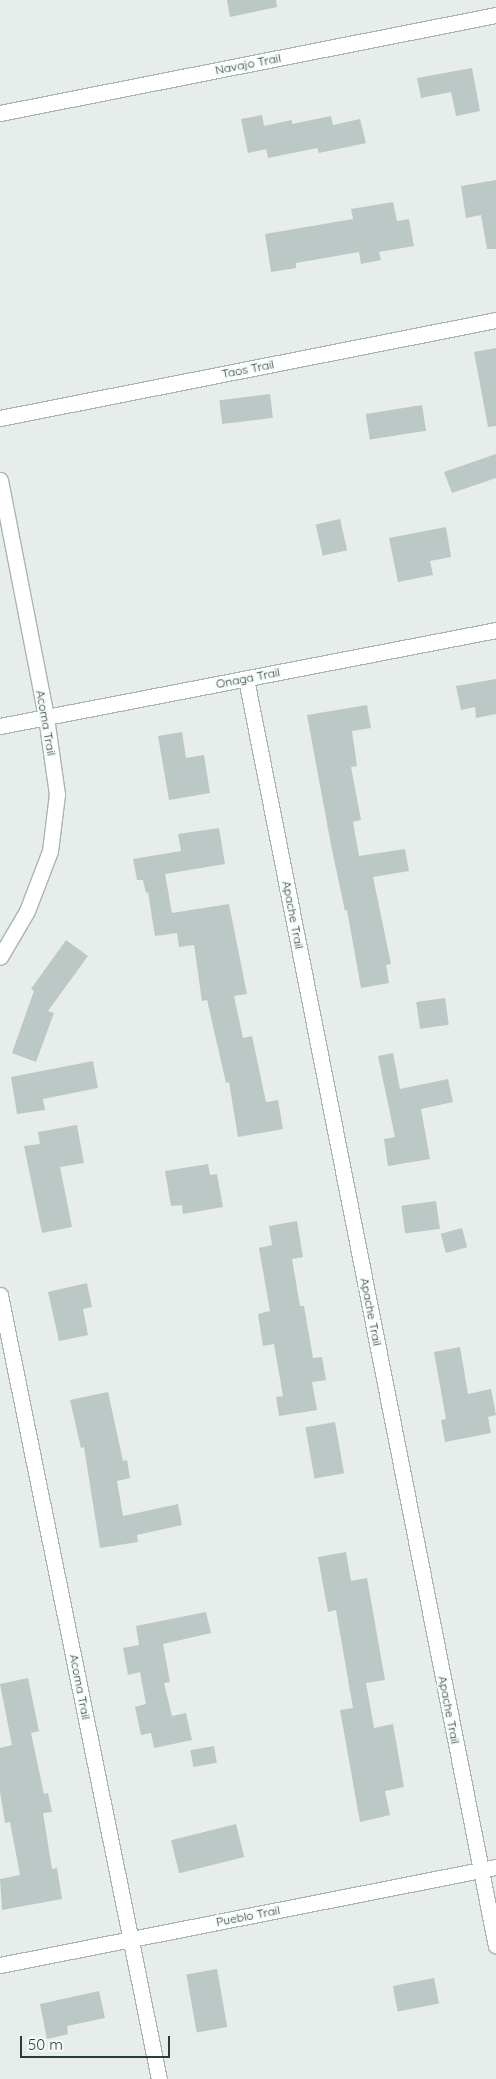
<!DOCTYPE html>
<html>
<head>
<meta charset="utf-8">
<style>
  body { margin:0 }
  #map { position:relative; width:496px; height:2079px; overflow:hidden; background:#e6edeb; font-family:Quicksand,sans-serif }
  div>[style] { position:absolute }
  .building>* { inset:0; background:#bcc8c5; transform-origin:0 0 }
  .roads { filter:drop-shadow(1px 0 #a9b5b3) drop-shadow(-1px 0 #a9b5b3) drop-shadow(0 1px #a9b5b3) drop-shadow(0 -1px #a9b5b3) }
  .street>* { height:15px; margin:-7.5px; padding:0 7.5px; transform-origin:7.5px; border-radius:7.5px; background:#fff }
  .secondary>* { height:15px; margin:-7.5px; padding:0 7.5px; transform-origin:7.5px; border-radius:7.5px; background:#fff }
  span { translate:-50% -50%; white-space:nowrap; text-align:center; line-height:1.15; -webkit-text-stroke:4px #f6faf9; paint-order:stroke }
  .street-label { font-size:12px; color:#273e3b }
  .scale { position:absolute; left:20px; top:2036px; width:150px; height:22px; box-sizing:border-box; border:2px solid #273e3b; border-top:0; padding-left:6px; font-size:15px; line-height:18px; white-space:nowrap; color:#273e3b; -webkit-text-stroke:4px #f6faf9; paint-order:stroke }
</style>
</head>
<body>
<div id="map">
  <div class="building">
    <div style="clip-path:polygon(227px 0,276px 0,277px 7px,230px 17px)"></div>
    <div style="clip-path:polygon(472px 68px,480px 111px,456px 116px,451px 92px,421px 98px,417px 78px)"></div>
    <div style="clip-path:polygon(262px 115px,264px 126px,292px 120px,292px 124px,331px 116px,333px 125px,360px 119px,366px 143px,319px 153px,317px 148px,268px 158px,266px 149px,248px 153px,241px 119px)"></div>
    <div style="clip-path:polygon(496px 180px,496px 249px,487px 249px,481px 215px,466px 218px,461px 186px)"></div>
    <div style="clip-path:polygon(393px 202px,397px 221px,409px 219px,414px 246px,379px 252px,381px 260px,361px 264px,359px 252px,296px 263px,296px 268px,271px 272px,265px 234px,353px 219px,351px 209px)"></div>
    <div style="clip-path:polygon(496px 348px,496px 426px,488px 427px,474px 352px)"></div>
    <div style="left:270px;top:394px;width:24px;height:51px;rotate:83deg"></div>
    <div style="left:422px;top:405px;width:26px;height:57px;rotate:81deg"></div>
    <div style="clip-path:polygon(496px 454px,496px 478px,452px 493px,444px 472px)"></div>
    <div style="left:340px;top:519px;width:32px;height:25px;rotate:77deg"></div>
    <div style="clip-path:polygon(446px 527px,451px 557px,430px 561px,433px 575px,398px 582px,389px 538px)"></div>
    <div style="clip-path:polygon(496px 679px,496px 714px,476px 718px,475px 707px,461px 710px,456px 686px)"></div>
    <div style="clip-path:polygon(367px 705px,371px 728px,352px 731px,357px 766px,351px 767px,361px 820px,353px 822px,359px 856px,405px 849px,409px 871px,373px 877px,391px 964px,386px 965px,389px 983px,361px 988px,347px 910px,345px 911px,331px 845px,307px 715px)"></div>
    <div style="clip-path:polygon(182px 732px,186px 758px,204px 755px,210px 793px,169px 800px,158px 736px)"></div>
    <div style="clip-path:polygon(219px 828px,225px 864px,165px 874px,172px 913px,229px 904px,247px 994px,234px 996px,243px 1038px,252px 1036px,266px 1102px,278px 1100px,283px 1129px,238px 1137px,229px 1082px,226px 1083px,207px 1000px,202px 1001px,194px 945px,179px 947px,177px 933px,155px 936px,148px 892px,146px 893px,143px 880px,137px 880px,133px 859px,181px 851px,178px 834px)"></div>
    <div style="clip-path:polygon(66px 940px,88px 956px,48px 1011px,54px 1013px,36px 1062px,12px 1053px,34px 991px,31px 989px)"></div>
    <div style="left:445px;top:998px;width:27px;height:29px;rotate:82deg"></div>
    <div style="clip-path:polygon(393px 1053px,400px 1089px,448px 1079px,453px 1102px,421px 1109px,430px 1159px,388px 1166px,384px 1139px,395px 1137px,378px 1056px)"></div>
    <div style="clip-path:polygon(93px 1061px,98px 1088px,43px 1099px,45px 1110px,17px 1114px,11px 1077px)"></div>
    <div style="clip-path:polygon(77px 1125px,84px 1163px,60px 1167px,72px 1227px,42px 1233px,24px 1146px,40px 1144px,38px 1132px)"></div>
    <div style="clip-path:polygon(208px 1164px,210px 1175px,217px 1174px,223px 1207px,183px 1214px,182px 1205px,171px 1206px,165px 1171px)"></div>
    <div style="left:436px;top:1201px;width:28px;height:35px;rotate:82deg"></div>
    <div style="clip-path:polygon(297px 1221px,303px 1257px,292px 1259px,300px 1306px,304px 1306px,313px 1358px,322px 1357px,326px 1380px,312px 1382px,317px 1410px,279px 1416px,276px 1397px,283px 1396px,274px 1344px,263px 1346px,258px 1314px,270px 1311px,259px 1248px,272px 1245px,269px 1226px)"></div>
    <div style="left:462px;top:1228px;width:20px;height:22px;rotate:75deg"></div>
    <div style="clip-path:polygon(87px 1283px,92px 1307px,83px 1309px,88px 1335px,59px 1341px,48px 1292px)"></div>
    <div style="clip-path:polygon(460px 1347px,468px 1394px,491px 1389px,496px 1415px,488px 1417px,491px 1433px,445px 1442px,441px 1420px,446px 1419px,434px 1352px)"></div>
    <div style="clip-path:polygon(108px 1392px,123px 1461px,127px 1460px,130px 1478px,117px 1481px,123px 1516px,178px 1504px,182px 1525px,137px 1535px,138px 1542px,100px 1548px,84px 1447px,81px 1448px,70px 1400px)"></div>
    <div style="left:335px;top:1422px;width:52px;height:30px;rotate:80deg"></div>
    <div style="clip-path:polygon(346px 1552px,351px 1581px,367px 1578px,385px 1680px,366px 1683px,374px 1728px,393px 1724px,404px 1787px,385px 1791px,390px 1815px,360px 1822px,340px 1710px,353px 1708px,336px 1610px,328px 1612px,318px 1557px)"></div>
    <div style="clip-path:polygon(206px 1612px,211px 1633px,163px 1644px,170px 1682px,164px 1683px,172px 1716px,186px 1713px,192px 1740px,154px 1748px,151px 1733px,141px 1735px,135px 1707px,146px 1704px,140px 1672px,128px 1675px,123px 1648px,139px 1645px,136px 1626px)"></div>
    <div style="clip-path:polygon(28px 1678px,39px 1731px,31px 1733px,44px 1794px,48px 1793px,52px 1812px,43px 1813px,52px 1869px,57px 1868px,62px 1899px,2px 1910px,0 1879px,20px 1875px,10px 1822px,5px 1823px,0 1792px,0 1748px,12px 1745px,0 1684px)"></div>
    <div style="left:214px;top:1746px;width:17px;height:24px;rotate:80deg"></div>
    <div style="left:236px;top:1824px;width:34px;height:67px;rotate:76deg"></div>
    <div style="left:217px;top:1969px;width:59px;height:31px;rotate:80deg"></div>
    <div style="left:434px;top:1978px;width:26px;height:42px;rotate:79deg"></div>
    <div style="clip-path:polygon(99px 1991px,105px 2018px,67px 2026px,68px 2034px,47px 2039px,40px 2004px)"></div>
  </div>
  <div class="roads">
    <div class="street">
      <div style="left:0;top:113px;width:506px;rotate:-11.18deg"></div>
      <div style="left:0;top:418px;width:506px;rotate:-11.18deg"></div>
      <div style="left:246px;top:679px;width:1291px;rotate:78.84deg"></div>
      <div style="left:0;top:1965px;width:506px;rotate:-11.18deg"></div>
    </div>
    <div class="secondary">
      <div style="left:0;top:480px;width:241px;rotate:79deg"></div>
      <div style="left:46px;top:717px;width:78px;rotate:81.9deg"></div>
      <div style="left:57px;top:794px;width:57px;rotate:97deg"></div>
      <div style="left:50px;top:851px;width:64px;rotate:111deg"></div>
      <div style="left:27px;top:911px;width:53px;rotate:120.4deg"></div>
      <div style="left:0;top:726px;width:505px;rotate:-10.95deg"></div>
      <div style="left:0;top:1295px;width:800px;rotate:78.54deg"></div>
    </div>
  </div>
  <div class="street-label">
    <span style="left:248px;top:64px;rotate:-11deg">Navajo Trail</span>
    <span style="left:248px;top:369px;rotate:-11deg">Taos Trail</span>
    <span style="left:248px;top:678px;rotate:-11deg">Onaga Trail</span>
    <span style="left:46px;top:723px;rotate:80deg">Acoma Trail</span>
    <span style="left:293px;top:915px;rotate:79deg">Apache Trail</span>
    <span style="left:371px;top:1312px;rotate:79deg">Apache Trail</span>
    <span style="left:80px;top:1687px;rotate:79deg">Acoma Trail</span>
    <span style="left:449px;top:1710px;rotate:79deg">Apache Trail</span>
    <span style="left:248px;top:1916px;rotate:-11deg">Pueblo Trail</span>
  </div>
  <div class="scale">50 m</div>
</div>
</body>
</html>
